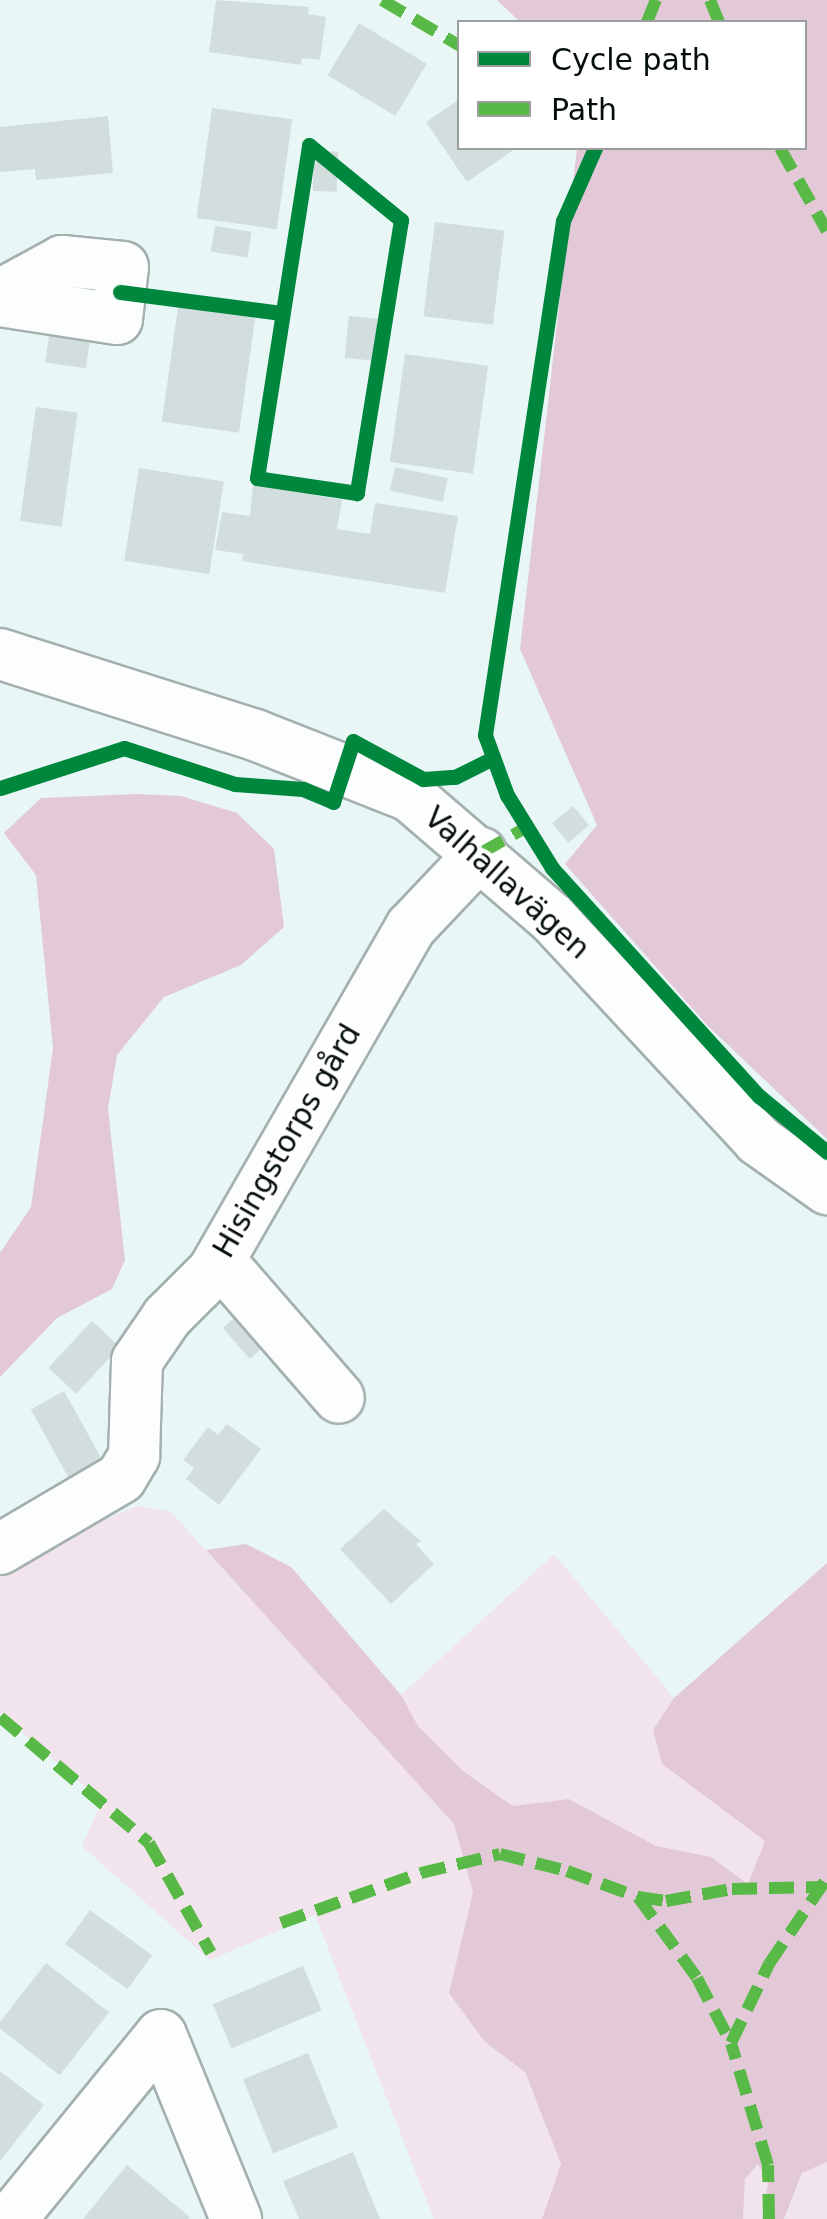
<!DOCTYPE html>
<html>
<head>
<meta charset="utf-8">
<style>
  body { margin:0 }
  #map { position:relative; width:827px; height:2219px; overflow:hidden; background:#e8f6f5; font-family:"DejaVu Sans",sans-serif }
  div>[style] { position:absolute }
  .green>* { inset:0; background:#f1e4ec }
  .forest>* { inset:0; background:#e3c8d8 }
  .building>* { inset:0; background:#d2dedd; transform-origin:0 0 }
  .roads { filter:drop-shadow(2px 0 #a4b0af) drop-shadow(-2px 0 #a4b0af) drop-shadow(0 2px #a4b0af) drop-shadow(0 -2px #a4b0af) }
  .minor>* { height:50px; margin:-25px; padding:0 25px; transform-origin:25px; border-radius:25px; background:#fcfefe }
  .quiet>* { height:12px; margin-top:-6px; transform-origin:0; background:repeating-linear-gradient(90deg,#58b947 0 25px,transparent 0 37px) }
  .cycleway>* { height:15px; margin:-7.5px; padding:0 7.5px; transform-origin:7.5px; border-radius:7.5px; background:#00873e }
  span { translate:-50% -50%; white-space:nowrap; text-align:center; line-height:1.15; -webkit-text-stroke:9px #fff; paint-order:stroke }
  .street-label { font-size:30px; color:#050d0d }
  .legend { position:absolute; left:457px; top:20px; width:350px; height:130px; box-sizing:border-box; background:#fff; border:2px solid #9b9e9e; margin:0; padding:12px 18px; list-style:none; font-size:30px; color:#050d0d }
  .legend li { display:flex; align-items:center; gap:20px; height:50px }
  .legend b { width:50px; border:2px solid #9b9e9e }
</style>
</head>
<body>
<div id="map">
  <div class="green">
    <div style="clip-path:polygon(137px 1506px,170px 1511px,454px 1824px,473px 1892px,449px 1993px,484px 2041px,525px 2072px,561px 2164px,542px 2219px,434px 2219px,315px 1915px,210px 1960px,82px 1846px,102px 1801px,0 1713px,0 1564px)"></div>
    <div style="clip-path:polygon(554px 1554px,674px 1698px,653px 1730px,662px 1764px,765px 1841px,749px 1884px,711px 1857px,656px 1846px,569px 1799px,514px 1806px,463px 1771px,418px 1726px,401px 1695px)"></div>
    <div style="clip-path:polygon(827px 2162px,827px 2219px,785px 2219px,802px 2173px)"></div>
    <div style="clip-path:polygon(758px 2164px,768px 2184px,762px 2219px,743px 2219px,745px 2179px)"></div>
  </div>
  <div class="forest">
    <div style="clip-path:polygon(497px 0,827px 0,827px 1139px,707px 1025px,565px 864px,597px 825px,520px 649px,577px 148px,804px 148px,804px 22px,520px 22px)"></div>
    <div style="clip-path:polygon(137px 794px,181px 796px,237px 813px,274px 849px,284px 927px,241px 965px,164px 997px,117px 1055px,108px 1109px,125px 1260px,112px 1289px,57px 1318px,0 1377px,0 1253px,31px 1207px,53px 1048px,36px 875px,4px 833px,41px 798px)"></div>
    <div style="clip-path:polygon(246px 1544px,291px 1567px,401px 1695px,418px 1726px,463px 1771px,513px 1806px,569px 1799px,656px 1846px,711px 1857px,748px 1884px,765px 1841px,662px 1764px,653px 1730px,674px 1698px,827px 1563px,827px 2162px,802px 2173px,784px 2219px,762px 2219px,768px 2184px,758px 2164px,745px 2179px,743px 2219px,542px 2219px,561px 2164px,525px 2072px,484px 2041px,449px 1993px,473px 1892px,454px 1824px,206px 1550px)"></div>
  </div>
  <div class="building">
    <div style="clip-path:polygon(216px 0,309px 7px,308px 14px,326px 17px,320px 60px,302px 58px,301px 65px,209px 52px)"></div>
    <div style="left:359px;top:23px;width:79px;height:61px;rotate:31deg"></div>
    <div style="clip-path:polygon(460px 99px,460px 148px,516px 148px,467px 182px,426px 122px)"></div>
    <div style="left:212px;top:108px;width:81px;height:111px;rotate:8deg"></div>
    <div style="clip-path:polygon(108px 116px,113px 173px,36px 180px,35px 169px,0 172px,0 127px)"></div>
    <div style="left:314px;top:151px;width:24px;height:40px;rotate:2deg"></div>
    <div style="left:435px;top:222px;width:70px;height:95px;rotate:7deg"></div>
    <div style="left:215px;top:226px;width:37px;height:26px;rotate:9deg"></div>
    <div style="left:178px;top:307px;width:78px;height:116px;rotate:8deg"></div>
    <div style="left:349px;top:316px;width:29px;height:42px;rotate:6deg"></div>
    <div style="left:51px;top:322px;width:41px;height:41px;rotate:8deg"></div>
    <div style="left:405px;top:354px;width:84px;height:109px;rotate:8deg"></div>
    <div style="left:36px;top:407px;width:42px;height:115px;rotate:8deg"></div>
    <div style="left:395px;top:467px;width:54px;height:24px;rotate:12deg"></div>
    <div style="left:139px;top:468px;width:86px;height:94px;rotate:9deg"></div>
    <div style="clip-path:polygon(253px 484px,342px 500px,337px 529px,370px 534px,375px 503px,458px 516px,445px 593px,242px 561px,243px 554px,215px 550px,222px 512px,250px 516px)"></div>
    <div style="left:573px;top:806px;width:25px;height:27px;rotate:50deg"></div>
    <div style="left:247px;top:1307px;width:41px;height:32px;rotate:49deg"></div>
    <div style="left:92px;top:1321px;width:38px;height:64px;rotate:43deg"></div>
    <div style="left:64px;top:1391px;width:94px;height:38px;rotate:61deg"></div>
    <div style="clip-path:polygon(227px 1424px,261px 1449px,219px 1505px,186px 1479px,194px 1468px,183px 1460px,208px 1427px,218px 1435px)"></div>
    <div style="clip-path:polygon(384px 1509px,421px 1541px,416px 1544px,434px 1564px,391px 1604px,340px 1549px)"></div>
    <div style="left:90px;top:1910px;width:77px;height:42px;rotate:36deg"></div>
    <div style="left:46px;top:1963px;width:80px;height:80px;rotate:38deg"></div>
    <div style="left:303px;top:1966px;width:48px;height:98px;rotate:67deg"></div>
    <div style="left:308px;top:2053px;width:80px;height:70px;rotate:68deg"></div>
    <div style="clip-path:polygon(0 2071px,44px 2105px,0 2161px)"></div>
    <div style="clip-path:polygon(353px 2152px,380px 2219px,299px 2219px,283px 2181px)"></div>
    <div style="clip-path:polygon(127px 2165px,190px 2217px,188px 2219px,83px 2219px)"></div>
  </div>
  <div class="roads">
    <div class="minor">
      <div style="left:0;top:295px;width:71px;rotate:-28.7deg"></div>
      <div style="left:62px;top:261px;width:61px;rotate:5.6deg"></div>
      <div style="left:123px;top:267px;width:52px;rotate:96.6deg"></div>
      <div style="left:117px;top:319px;width:118px;rotate:-171.3deg"></div>
      <div style="left:0;top:654px;width:268px;rotate:17.6deg"></div>
      <div style="left:255px;top:735px;width:167px;rotate:21.5deg"></div>
      <div style="left:410px;top:796px;width:187px;rotate:40.7deg"></div>
      <div style="left:552px;top:918px;width:303px;rotate:47.1deg"></div>
      <div style="left:758px;top:1140px;width:85px;rotate:35.4deg"></div>
      <div style="left:220px;top:1261px;width:181px;rotate:49deg"></div>
      <div style="left:0;top:1549px;width:140px;rotate:-30.4deg"></div>
      <div style="left:121px;top:1478px;width:26px;rotate:-59deg"></div>
      <div style="left:134px;top:1456px;width:95px;rotate:-88.2deg"></div>
      <div style="left:137px;top:1361px;width:53px;rotate:-55.7deg"></div>
      <div style="left:167px;top:1317px;width:65px;rotate:-45deg"></div>
      <div style="left:213px;top:1271px;width:397px;rotate:-60.1deg"></div>
      <div style="left:411px;top:927px;width:102px;rotate:-46.6deg"></div>
      <div style="left:11px;top:2219px;width:237px;rotate:-50.8deg"></div>
      <div style="left:161px;top:2035px;width:199px;rotate:67.8deg"></div>
    </div>
  </div>
  <div class="quiet">
    <div style="left:382px;top:0;width:91px;rotate:30.5deg"></div>
    <div style="left:710px;top:0;width:24px;rotate:68deg"></div>
    <div style="left:647px;top:22px;width:24px;rotate:-68deg"></div>
    <div style="left:780px;top:148px;width:95px;rotate:60.5deg"></div>
    <div style="left:481px;top:853px;width:53px;rotate:-29.5deg"></div>
    <div style="left:0;top:1717px;width:195px;rotate:40.2deg"></div>
    <div style="left:149px;top:1843px;width:126px;rotate:60.6deg"></div>
    <div style="left:638px;top:1897px;width:28px;rotate:8deg"></div>
    <div style="left:666px;top:1901px;width:67px;rotate:-10.3deg"></div>
    <div style="left:732px;top:1889px;width:90px;rotate:-1.3deg"></div>
    <div style="left:281px;top:1923px;width:149px;rotate:-19.7deg"></div>
    <div style="left:421px;top:1873px;width:81px;rotate:-13.5deg"></div>
    <div style="left:500px;top:1854px;width:69px;rotate:14.2deg"></div>
    <div style="left:567px;top:1871px;width:76px;rotate:20.1deg"></div>
    <div style="left:638px;top:1897px;width:100px;rotate:53.9deg"></div>
    <div style="left:697px;top:1978px;width:73px;rotate:62.4deg"></div>
    <div style="left:769px;top:2219px;width:54px;rotate:-91.1deg"></div>
    <div style="left:768px;top:2165px;width:127px;rotate:-106.9deg"></div>
    <div style="left:731px;top:2043px;width:88px;rotate:-64.3deg"></div>
    <div style="left:769px;top:1964px;width:104px;rotate:-56deg"></div>
  </div>
  <div class="cycleway">
    <div style="left:309px;top:145px;width:119px;rotate:39.2deg"></div>
    <div style="left:401px;top:220px;width:277px;rotate:99.2deg"></div>
    <div style="left:357px;top:493px;width:101px;rotate:-171.5deg"></div>
    <div style="left:257px;top:478px;width:337px;rotate:-81.1deg"></div>
    <div style="left:595px;top:148px;width:80px;rotate:113.7deg"></div>
    <div style="left:563px;top:221px;width:520px;rotate:98.63deg"></div>
    <div style="left:485px;top:735px;width:64px;rotate:69.9deg"></div>
    <div style="left:507px;top:795px;width:86px;rotate:58.3deg"></div>
    <div style="left:552px;top:868px;width:308px;rotate:47.8deg"></div>
    <div style="left:759px;top:1096px;width:88px;rotate:39.5deg"></div>
    <div style="left:120px;top:292px;width:163px;rotate:7.4deg"></div>
    <div style="left:0;top:788px;width:130px;rotate:-17.9deg"></div>
    <div style="left:124px;top:748px;width:117px;rotate:18deg"></div>
    <div style="left:235px;top:784px;width:68px;rotate:4.2deg"></div>
    <div style="left:303px;top:789px;width:33px;rotate:23deg"></div>
    <div style="left:333px;top:802px;width:64px;rotate:-71.8deg"></div>
    <div style="left:353px;top:741px;width:80px;rotate:28.5deg"></div>
    <div style="left:423px;top:779px;width:32px;rotate:-4deg"></div>
    <div style="left:455px;top:777px;width:40px;rotate:-26.6deg"></div>
  </div>
  <div class="street-label">
    <span style="left:507px;top:883px;rotate:42deg">Valhallavägen</span>
    <span style="left:287px;top:1141px;rotate:-60deg">Hisingstorps gård</span>
  </div>
  <ul class="legend">
  <li><b style="height:12px;background:#00873e"></b>Cycle path</li>
  <li><b style="height:12px;background:#58b947"></b>Path</li>
  </ul>
</div>
</body>
</html>
